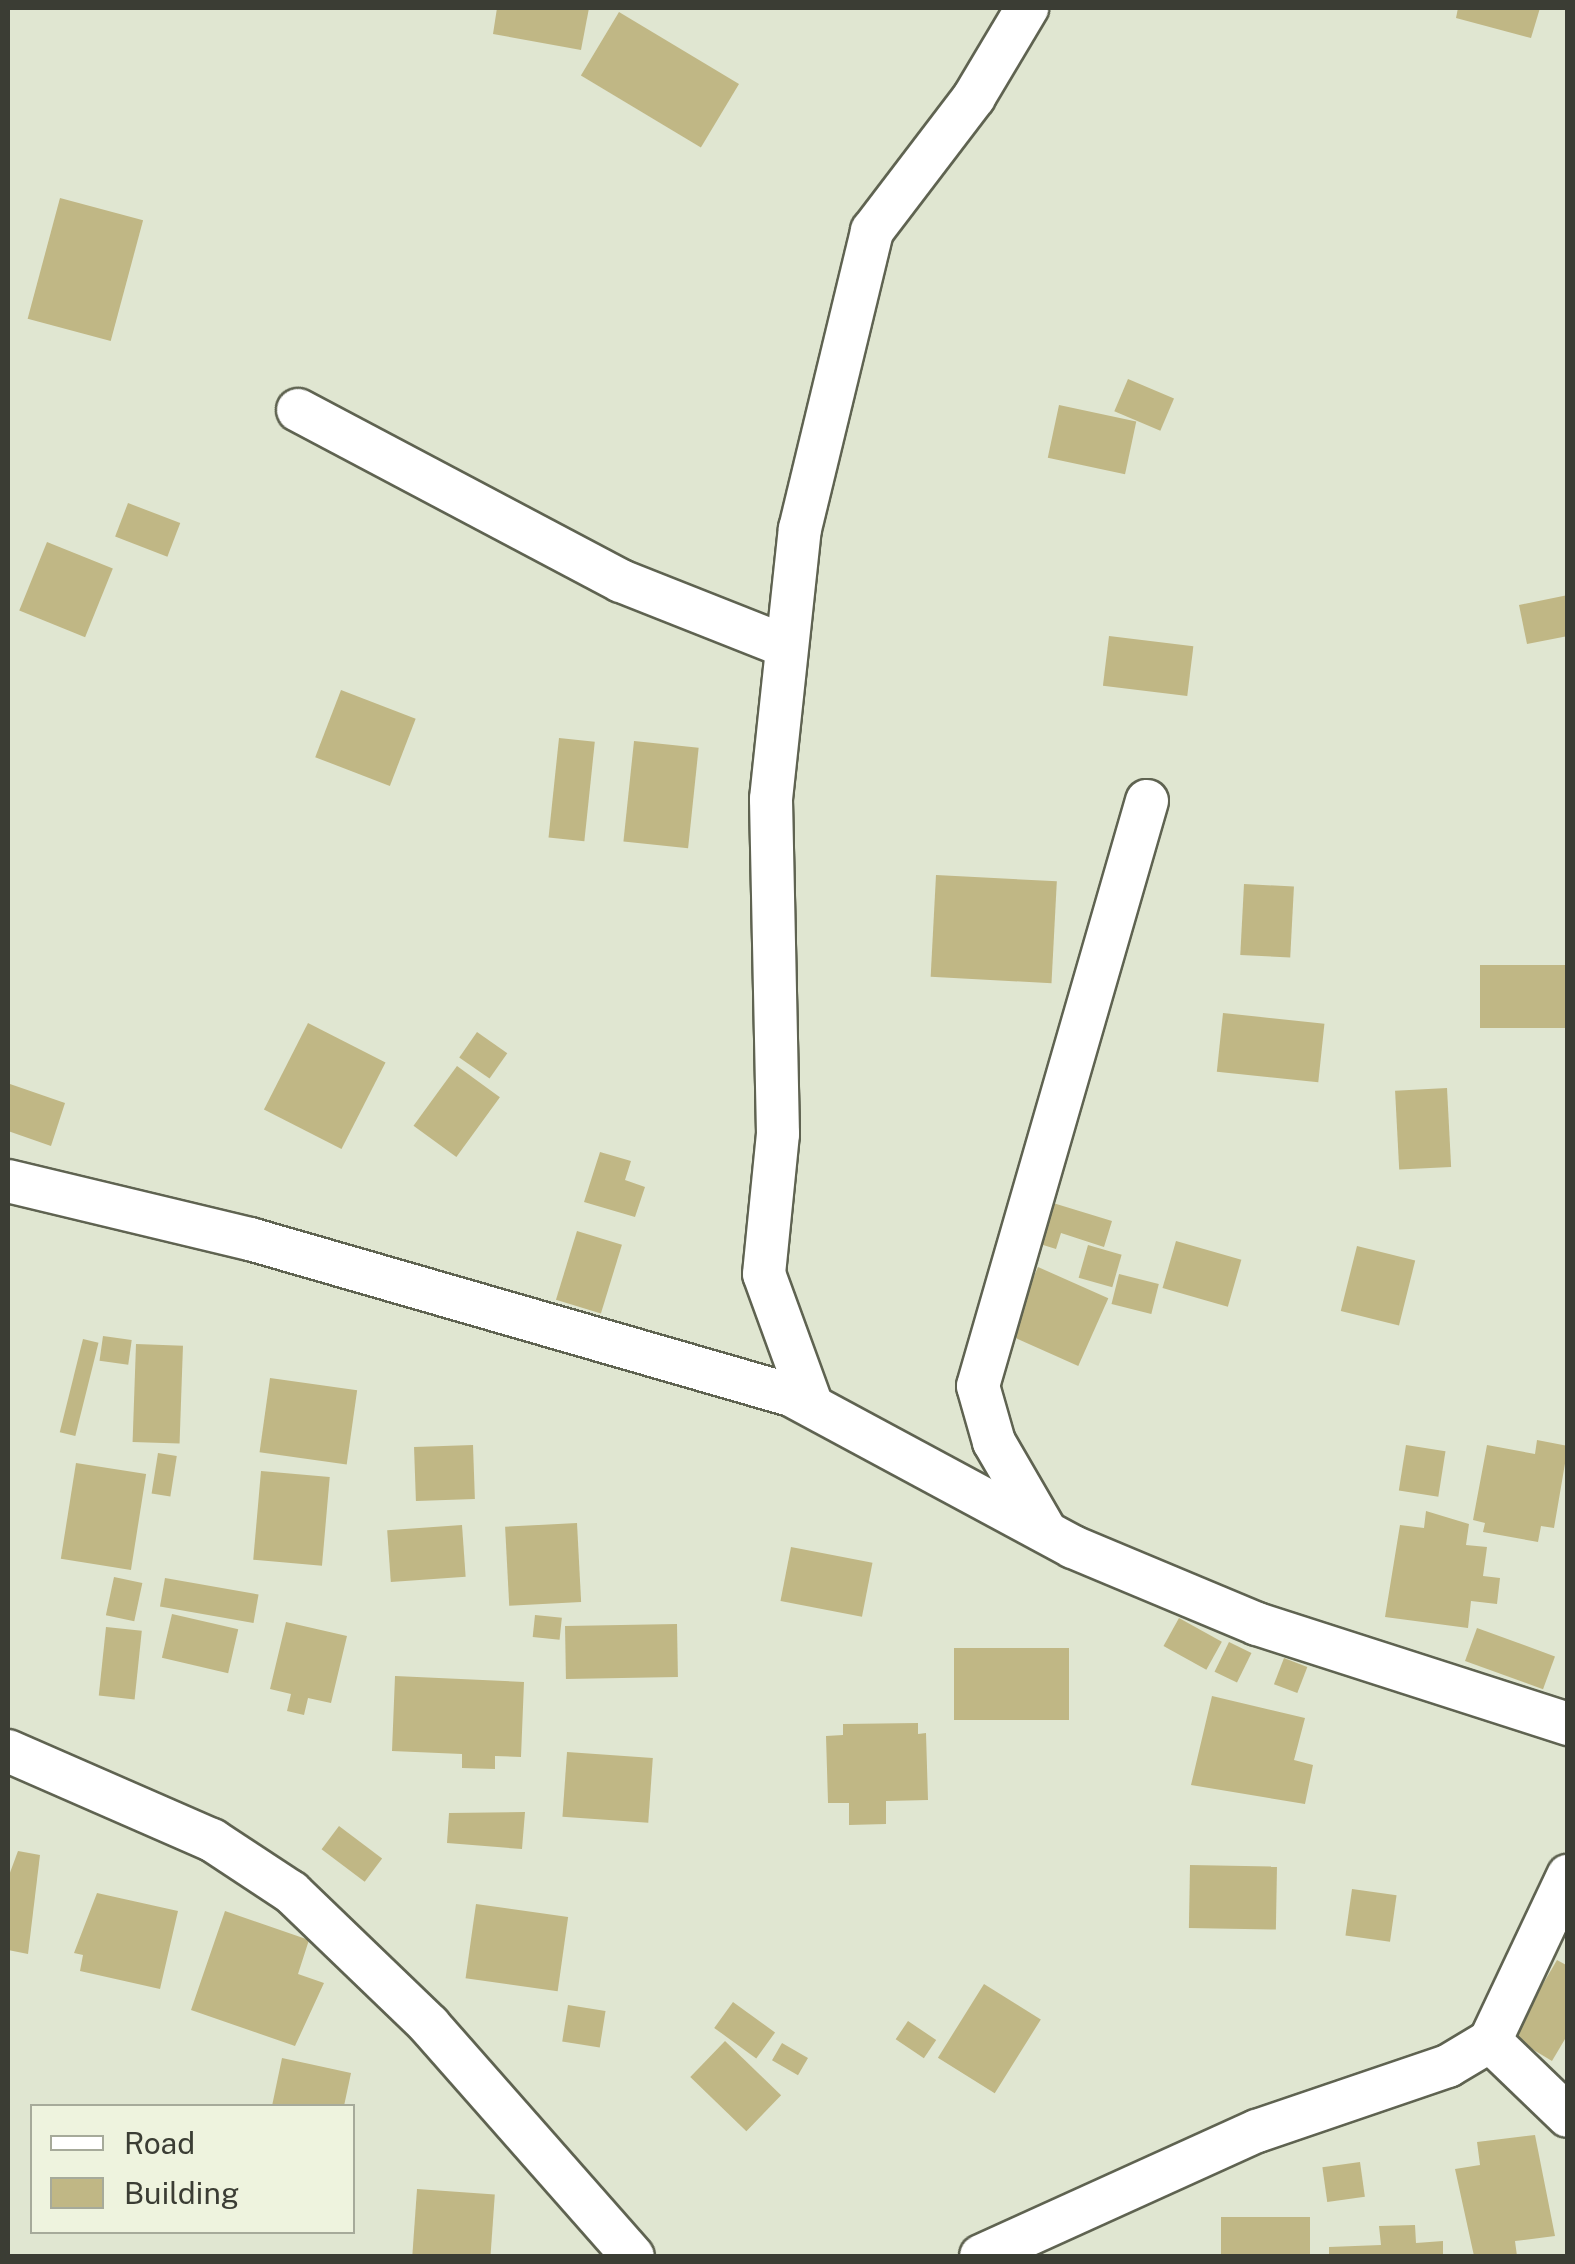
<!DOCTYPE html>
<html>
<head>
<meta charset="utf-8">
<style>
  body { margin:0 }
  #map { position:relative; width:1575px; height:2264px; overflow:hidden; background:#e0e6d1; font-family:"Public Sans",sans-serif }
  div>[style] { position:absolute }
  .building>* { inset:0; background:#c0b785; transform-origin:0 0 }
  .roads { filter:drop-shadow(2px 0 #5f6351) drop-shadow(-2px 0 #5f6351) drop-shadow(0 2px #5f6351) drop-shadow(0 -2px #5f6351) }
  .minor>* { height:42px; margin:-21px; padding:0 21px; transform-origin:21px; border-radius:21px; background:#fff }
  span { translate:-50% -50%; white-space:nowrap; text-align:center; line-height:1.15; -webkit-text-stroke:10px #eef3de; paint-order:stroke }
  .frame { position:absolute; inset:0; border:10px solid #3b3d34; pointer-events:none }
  .legend { position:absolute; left:30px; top:2104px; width:325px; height:130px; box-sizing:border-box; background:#eef3de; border:2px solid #a6aa9a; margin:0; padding:12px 18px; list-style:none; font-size:30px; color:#3b3d34 }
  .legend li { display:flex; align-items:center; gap:20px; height:50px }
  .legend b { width:50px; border:2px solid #a6aa9a }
</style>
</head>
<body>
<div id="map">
  <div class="building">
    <div style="clip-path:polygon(497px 8px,589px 8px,581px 50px,493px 34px)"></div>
    <div style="clip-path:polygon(1458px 8px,1540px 8px,1531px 38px,1456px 18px)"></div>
    <div style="left:619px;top:12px;width:140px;height:74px;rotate:31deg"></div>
    <div style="left:60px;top:198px;width:86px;height:125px;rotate:15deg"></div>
    <div style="left:1128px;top:379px;width:50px;height:35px;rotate:23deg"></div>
    <div style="left:1059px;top:405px;width:79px;height:54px;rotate:12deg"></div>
    <div style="left:128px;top:503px;width:56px;height:36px;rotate:21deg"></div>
    <div style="left:47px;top:542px;width:71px;height:74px;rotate:22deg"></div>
    <div style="clip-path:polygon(1568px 595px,1568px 636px,1527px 644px,1519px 605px)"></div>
    <div style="left:1109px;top:636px;width:85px;height:50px;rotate:7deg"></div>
    <div style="left:341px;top:690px;width:80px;height:72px;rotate:21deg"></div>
    <div style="left:559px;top:738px;width:36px;height:100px;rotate:6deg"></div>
    <div style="left:634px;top:741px;width:65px;height:101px;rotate:6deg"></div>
    <div style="left:936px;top:875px;width:121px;height:102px;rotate:3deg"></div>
    <div style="left:1244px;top:884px;width:50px;height:71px;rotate:3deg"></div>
    <div style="left:1568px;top:965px;width:63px;height:88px;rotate:90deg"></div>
    <div style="left:1223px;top:1013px;width:102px;height:59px;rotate:6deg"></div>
    <div style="left:308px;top:1023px;width:87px;height:97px;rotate:27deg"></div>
    <div style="left:477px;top:1032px;width:37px;height:31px;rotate:35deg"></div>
    <div style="left:457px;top:1066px;width:53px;height:74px;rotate:36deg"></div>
    <div style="clip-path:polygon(10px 1084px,65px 1103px,51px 1146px,8px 1131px)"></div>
    <div style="left:1447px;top:1088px;width:79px;height:52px;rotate:87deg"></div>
    <div style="clip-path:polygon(600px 1152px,631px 1161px,625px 1180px,645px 1187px,635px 1217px,584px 1202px)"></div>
    <div style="clip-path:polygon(1040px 1199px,1112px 1221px,1104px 1247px,1061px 1233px,1056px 1249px,1027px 1240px)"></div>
    <div style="left:577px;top:1231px;width:47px;height:72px;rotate:17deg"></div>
    <div style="left:1176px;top:1241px;width:68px;height:49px;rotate:16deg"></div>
    <div style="left:1088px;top:1245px;width:35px;height:34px;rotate:16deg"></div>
    <div style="left:1357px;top:1246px;width:60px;height:67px;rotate:14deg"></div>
    <div style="left:1038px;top:1267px;width:77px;height:74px;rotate:24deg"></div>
    <div style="left:1119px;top:1274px;width:41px;height:31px;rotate:14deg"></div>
    <div style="left:103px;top:1336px;width:29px;height:25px;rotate:8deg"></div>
    <div style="left:83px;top:1339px;width:16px;height:96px;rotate:14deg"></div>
    <div style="left:136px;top:1344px;width:47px;height:98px;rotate:2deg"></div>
    <div style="left:270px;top:1378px;width:88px;height:75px;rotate:8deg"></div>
    <div style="clip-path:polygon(1537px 1440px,1568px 1446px,1554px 1528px,1541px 1526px,1538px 1542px,1483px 1532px,1485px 1523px,1473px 1520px,1487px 1445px,1535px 1454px)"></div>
    <div style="left:473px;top:1445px;width:54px;height:59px;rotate:88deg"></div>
    <div style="left:1406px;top:1445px;width:40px;height:46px;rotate:9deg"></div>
    <div style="left:158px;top:1453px;width:19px;height:41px;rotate:9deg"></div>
    <div style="left:76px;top:1463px;width:71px;height:97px;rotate:9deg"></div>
    <div style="left:261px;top:1471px;width:69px;height:89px;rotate:5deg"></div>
    <div style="clip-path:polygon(1426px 1511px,1469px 1524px,1466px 1545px,1487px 1547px,1483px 1576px,1500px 1578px,1497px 1604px,1471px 1601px,1468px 1628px,1385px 1617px,1400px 1525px,1424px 1528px)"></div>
    <div style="left:577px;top:1523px;width:79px;height:72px;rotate:87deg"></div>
    <div style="left:462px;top:1525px;width:52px;height:75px;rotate:86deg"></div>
    <div style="left:791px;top:1547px;width:83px;height:55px;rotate:11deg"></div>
    <div style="left:114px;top:1577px;width:29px;height:39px;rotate:12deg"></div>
    <div style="left:165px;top:1578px;width:95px;height:29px;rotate:10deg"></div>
    <div style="left:172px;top:1614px;width:68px;height:45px;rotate:13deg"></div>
    <div style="left:535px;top:1615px;width:27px;height:22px;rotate:6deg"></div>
    <div style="left:1179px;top:1618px;width:49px;height:32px;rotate:29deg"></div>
    <div style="clip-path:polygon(286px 1622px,347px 1636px,331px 1703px,308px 1698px,304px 1715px,287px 1711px,291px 1694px,270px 1689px)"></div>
    <div style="left:677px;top:1624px;width:53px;height:112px;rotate:89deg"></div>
    <div style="left:106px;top:1627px;width:36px;height:69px;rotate:6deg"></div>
    <div style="left:1477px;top:1628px;width:83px;height:35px;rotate:20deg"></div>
    <div style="left:1229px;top:1642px;width:25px;height:33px;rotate:26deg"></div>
    <div style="left:954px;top:1648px;width:115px;height:72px"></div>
    <div style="left:1284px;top:1658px;width:25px;height:28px;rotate:21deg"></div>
    <div style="clip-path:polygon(395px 1676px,524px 1682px,521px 1757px,495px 1756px,495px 1769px,462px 1768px,462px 1754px,392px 1751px)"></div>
    <div style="clip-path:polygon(1212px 1696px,1305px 1718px,1294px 1760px,1313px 1765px,1305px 1804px,1191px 1785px)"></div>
    <div style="clip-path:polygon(918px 1723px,918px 1734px,926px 1733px,928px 1800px,886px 1801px,886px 1824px,849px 1825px,849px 1803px,828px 1803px,826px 1736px,843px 1735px,843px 1724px)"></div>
    <div style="left:567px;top:1752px;width:86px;height:65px;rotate:4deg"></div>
    <div style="clip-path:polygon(525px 1812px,522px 1849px,447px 1843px,449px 1813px)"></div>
    <div style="left:339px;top:1826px;width:54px;height:29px;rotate:37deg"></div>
    <div style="clip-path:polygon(18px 1851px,40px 1855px,28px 1954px,8px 1950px,8px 1878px)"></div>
    <div style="left:1190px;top:1865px;width:87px;height:63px;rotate:1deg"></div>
    <div style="left:1352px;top:1889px;width:45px;height:47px;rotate:8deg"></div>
    <div style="clip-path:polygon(97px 1893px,178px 1911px,160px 1989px,80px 1971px,83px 1955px,74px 1953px)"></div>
    <div style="left:476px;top:1904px;width:93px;height:75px;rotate:8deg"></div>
    <div style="clip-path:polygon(225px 1911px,309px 1940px,298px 1974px,324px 1983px,295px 2046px,191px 2010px)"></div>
    <div style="clip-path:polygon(1557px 1960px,1568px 1966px,1568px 2034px,1552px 2061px,1512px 2037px)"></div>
    <div style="left:984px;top:1984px;width:67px;height:87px;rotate:32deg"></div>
    <div style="left:733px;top:2002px;width:52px;height:32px;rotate:36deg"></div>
    <div style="left:568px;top:2005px;width:38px;height:37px;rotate:9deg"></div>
    <div style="left:908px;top:2021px;width:34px;height:22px;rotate:34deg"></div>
    <div style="left:725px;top:2041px;width:78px;height:50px;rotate:44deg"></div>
    <div style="left:782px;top:2043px;width:30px;height:20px;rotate:30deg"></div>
    <div style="clip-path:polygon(282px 2058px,351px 2073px,344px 2106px,272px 2106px)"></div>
    <div style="clip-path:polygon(1535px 2135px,1555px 2236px,1515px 2241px,1517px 2256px,1474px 2256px,1455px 2169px,1480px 2165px,1477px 2142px)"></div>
    <div style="left:1360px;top:2162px;width:35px;height:38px;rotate:82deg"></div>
    <div style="left:417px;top:2189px;width:78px;height:67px;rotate:4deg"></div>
    <div style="left:1221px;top:2217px;width:89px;height:39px"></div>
    <div style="clip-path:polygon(1415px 2225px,1416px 2243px,1443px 2241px,1443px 2256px,1329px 2256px,1329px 2247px,1381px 2245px,1379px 2226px)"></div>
  </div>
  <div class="roads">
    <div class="minor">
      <div style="left:298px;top:410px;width:365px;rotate:27.9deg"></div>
      <div style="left:621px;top:581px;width:174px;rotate:21.6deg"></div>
      <div style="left:8px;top:1181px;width:249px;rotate:13.5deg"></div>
      <div style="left:250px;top:1239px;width:563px;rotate:16.09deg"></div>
      <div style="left:791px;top:1395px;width:320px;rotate:28.3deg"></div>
      <div style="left:1073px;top:1547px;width:199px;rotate:22.7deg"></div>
      <div style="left:1257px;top:1624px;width:327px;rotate:17.8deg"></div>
      <div style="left:811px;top:1403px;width:137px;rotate:-110deg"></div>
      <div style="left:764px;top:1274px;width:141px;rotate:-84.3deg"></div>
      <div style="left:778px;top:1134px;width:335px;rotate:-91.2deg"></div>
      <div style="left:771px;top:799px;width:272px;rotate:-83.9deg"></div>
      <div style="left:800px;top:529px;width:307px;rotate:-76.4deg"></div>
      <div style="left:872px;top:231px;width:168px;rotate:-52.7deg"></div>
      <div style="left:974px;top:97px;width:104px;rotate:-59.2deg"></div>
      <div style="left:1045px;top:1530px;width:102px;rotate:-120.1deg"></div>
      <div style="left:994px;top:1442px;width:58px;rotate:-105.9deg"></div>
      <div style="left:978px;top:1386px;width:609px;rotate:-73.89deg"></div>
      <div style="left:8px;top:1751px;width:223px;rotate:23.6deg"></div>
      <div style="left:212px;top:1840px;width:95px;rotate:33.4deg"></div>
      <div style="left:291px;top:1892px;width:192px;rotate:43.9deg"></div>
      <div style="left:429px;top:2025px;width:308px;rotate:48.6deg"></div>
      <div style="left:1490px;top:2041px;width:108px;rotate:43.9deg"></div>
      <div style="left:981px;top:2256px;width:303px;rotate:-24.4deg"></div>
      <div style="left:1257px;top:2131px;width:202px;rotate:-18.8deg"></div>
      <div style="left:1448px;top:2066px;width:49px;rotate:-30.8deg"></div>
      <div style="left:1490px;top:2041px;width:183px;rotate:-64.7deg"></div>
    </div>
  </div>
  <div class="frame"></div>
  <ul class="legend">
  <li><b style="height:12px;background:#fff"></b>Road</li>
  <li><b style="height:28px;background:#c0b785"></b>Building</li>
  </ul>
</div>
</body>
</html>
